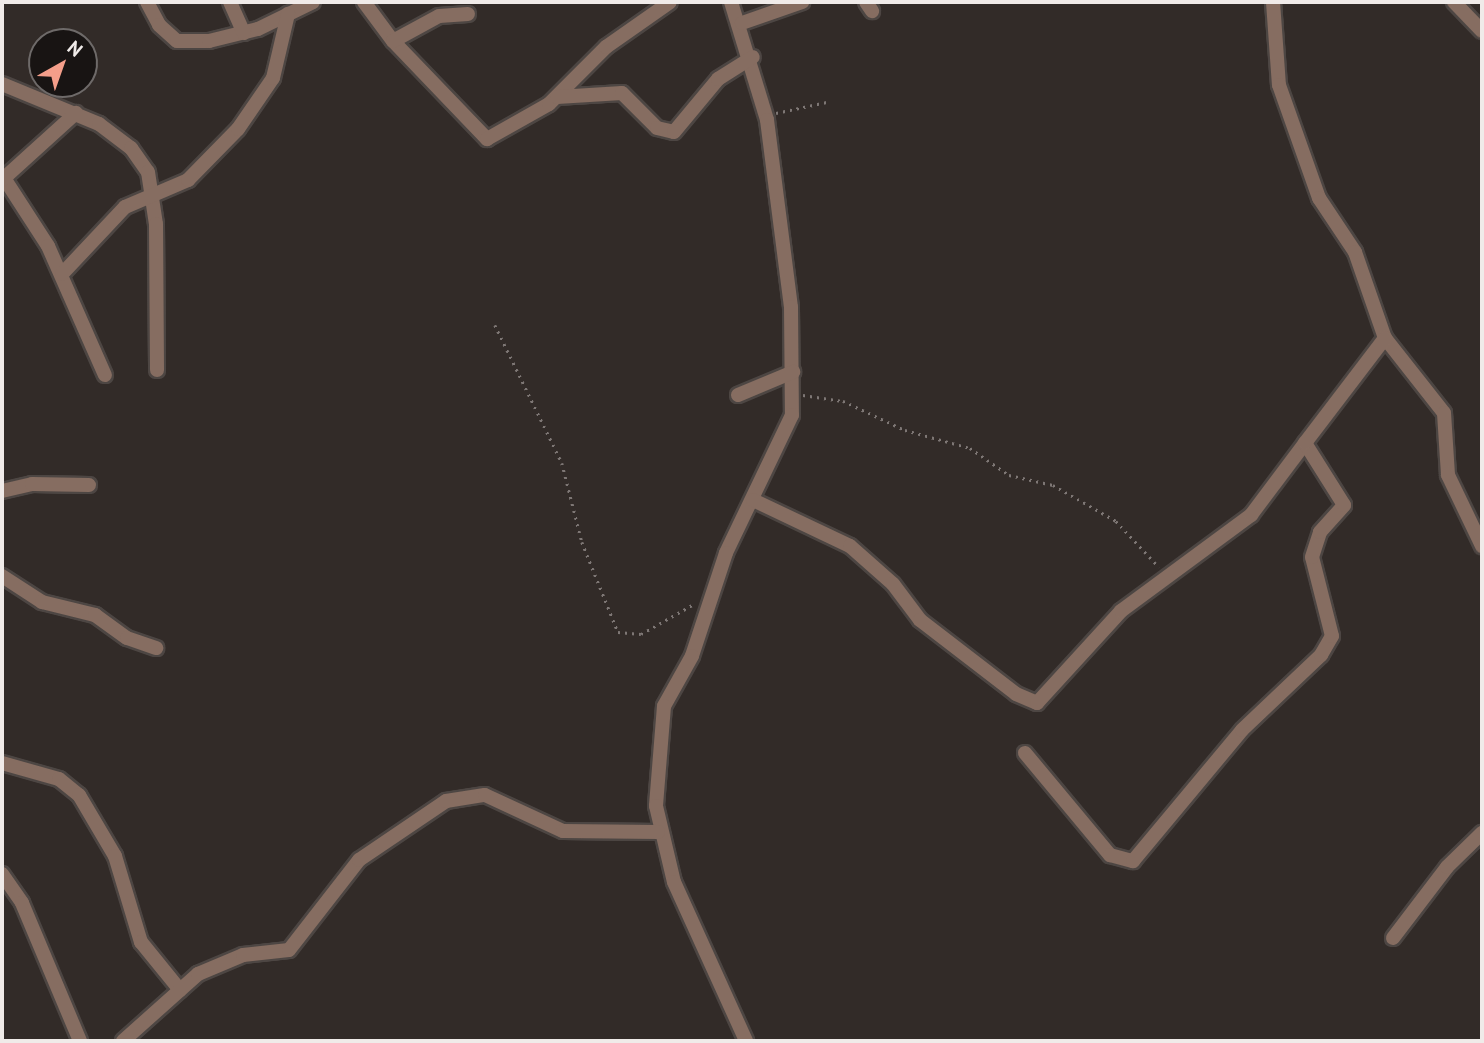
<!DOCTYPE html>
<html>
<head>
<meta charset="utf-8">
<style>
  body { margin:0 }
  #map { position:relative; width:1484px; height:1043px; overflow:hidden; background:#322b28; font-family:"PT Sans",sans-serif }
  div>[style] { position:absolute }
  .path>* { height:2.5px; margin-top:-1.25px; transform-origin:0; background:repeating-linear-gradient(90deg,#7e7775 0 2px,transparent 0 7px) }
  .roads { filter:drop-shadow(2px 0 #4d4643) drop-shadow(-2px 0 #4d4643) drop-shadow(0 2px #4d4643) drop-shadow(0 -2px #4d4643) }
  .street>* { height:14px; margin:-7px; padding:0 7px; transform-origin:7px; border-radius:7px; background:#866d61 }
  span { translate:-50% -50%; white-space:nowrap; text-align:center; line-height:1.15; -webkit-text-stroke:5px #181413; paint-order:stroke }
  .frame { position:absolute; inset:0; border:4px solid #f0ebe9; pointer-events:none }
  .north { position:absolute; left:28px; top:28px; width:70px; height:70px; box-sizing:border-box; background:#181413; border:2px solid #6e6a69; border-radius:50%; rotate:40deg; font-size:19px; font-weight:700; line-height:28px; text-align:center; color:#f0ebe9 }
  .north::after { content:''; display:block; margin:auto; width:24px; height:32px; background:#f49e8a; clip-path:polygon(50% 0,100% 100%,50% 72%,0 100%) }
</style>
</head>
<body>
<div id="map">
  <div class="path">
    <div style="left:776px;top:113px;width:52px;rotate:-12.2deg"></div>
    <div style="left:495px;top:325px;width:153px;rotate:64.1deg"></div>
    <div style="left:562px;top:463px;width:81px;rotate:75.8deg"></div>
    <div style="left:582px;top:542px;width:97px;rotate:68.2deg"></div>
    <div style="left:618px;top:632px;width:23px;rotate:5deg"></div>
    <div style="left:641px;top:634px;width:61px;rotate:-29.5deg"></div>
    <div style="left:803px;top:395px;width:40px;rotate:8.5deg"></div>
    <div style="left:843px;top:401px;width:68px;rotate:25.1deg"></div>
    <div style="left:905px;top:430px;width:67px;rotate:15.5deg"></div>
    <div style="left:970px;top:448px;width:47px;rotate:34.7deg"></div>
    <div style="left:1009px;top:475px;width:45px;rotate:12.8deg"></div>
    <div style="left:1053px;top:485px;width:73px;rotate:29.7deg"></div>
    <div style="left:1116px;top:521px;width:63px;rotate:46.9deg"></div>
  </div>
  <div class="roads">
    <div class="street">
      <div style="left:147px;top:2px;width:26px;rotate:62deg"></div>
      <div style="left:159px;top:25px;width:24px;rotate:42deg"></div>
      <div style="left:177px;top:41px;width:32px"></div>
      <div style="left:209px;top:41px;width:50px;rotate:-13.8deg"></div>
      <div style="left:258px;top:29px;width:61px;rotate:-26.1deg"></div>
      <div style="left:230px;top:2px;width:34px;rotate:66deg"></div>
      <div style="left:364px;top:2px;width:49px;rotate:53.4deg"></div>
      <div style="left:393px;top:41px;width:136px;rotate:46.2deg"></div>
      <div style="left:487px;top:139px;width:71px;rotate:-29.4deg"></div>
      <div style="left:549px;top:104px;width:81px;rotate:-45deg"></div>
      <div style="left:606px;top:47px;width:78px;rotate:-35.1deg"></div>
      <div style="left:731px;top:2px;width:123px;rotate:73deg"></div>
      <div style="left:767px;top:120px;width:189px;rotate:82.7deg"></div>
      <div style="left:791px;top:307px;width:108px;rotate:89.5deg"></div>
      <div style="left:792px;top:415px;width:153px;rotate:115.6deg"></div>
      <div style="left:726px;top:553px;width:108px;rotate:108.3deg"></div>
      <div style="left:692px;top:656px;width:57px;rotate:119.2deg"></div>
      <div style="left:664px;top:706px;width:100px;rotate:94.6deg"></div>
      <div style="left:656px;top:806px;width:78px;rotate:76.7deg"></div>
      <div style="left:674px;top:882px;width:175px;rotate:65.6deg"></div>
      <div style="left:866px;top:2px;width:11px;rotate:56deg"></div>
      <div style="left:1273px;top:2px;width:83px;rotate:85.9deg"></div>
      <div style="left:1279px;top:85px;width:120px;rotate:70.5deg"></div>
      <div style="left:1319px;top:198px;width:65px;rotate:56.3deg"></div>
      <div style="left:1355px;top:252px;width:91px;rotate:70.8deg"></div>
      <div style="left:1385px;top:338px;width:95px;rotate:51.8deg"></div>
      <div style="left:1444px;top:413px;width:62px;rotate:86.3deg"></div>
      <div style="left:1448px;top:475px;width:79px;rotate:64.4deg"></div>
      <div style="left:1454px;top:2px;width:40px;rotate:46deg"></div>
      <div style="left:742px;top:23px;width:64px;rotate:-19.3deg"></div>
      <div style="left:393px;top:41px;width:52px;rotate:-28.5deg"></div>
      <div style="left:439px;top:16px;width:29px;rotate:-4deg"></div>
      <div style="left:2px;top:84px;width:105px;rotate:22.4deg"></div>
      <div style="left:99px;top:124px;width:40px;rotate:37deg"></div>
      <div style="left:131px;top:148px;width:29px;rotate:55deg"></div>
      <div style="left:148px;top:172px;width:53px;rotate:81.3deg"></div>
      <div style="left:156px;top:224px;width:146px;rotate:89.6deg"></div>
      <div style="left:557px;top:97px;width:65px;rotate:-3.5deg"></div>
      <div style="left:622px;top:93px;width:49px;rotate:45deg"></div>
      <div style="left:657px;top:128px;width:17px;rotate:13deg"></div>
      <div style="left:674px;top:132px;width:69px;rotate:-50.3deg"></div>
      <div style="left:718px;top:79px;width:41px;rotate:-32.2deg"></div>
      <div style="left:4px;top:178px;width:81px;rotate:57.1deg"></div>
      <div style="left:48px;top:246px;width:141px;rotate:66.2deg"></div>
      <div style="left:2px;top:180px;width:100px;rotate:-42.2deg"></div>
      <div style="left:62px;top:274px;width:92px;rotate:-46.8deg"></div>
      <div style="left:125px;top:207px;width:69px;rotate:-23.2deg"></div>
      <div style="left:188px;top:180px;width:71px;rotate:-45.6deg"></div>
      <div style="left:238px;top:129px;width:62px;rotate:-55.5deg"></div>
      <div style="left:273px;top:78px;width:66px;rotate:-76.8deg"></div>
      <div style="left:738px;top:395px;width:60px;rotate:-22.7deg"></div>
      <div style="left:2px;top:491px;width:31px;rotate:-13deg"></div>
      <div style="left:32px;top:484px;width:57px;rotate:1deg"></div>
      <div style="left:753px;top:500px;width:107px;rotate:25.4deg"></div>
      <div style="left:850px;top:546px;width:57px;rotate:41.5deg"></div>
      <div style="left:893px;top:584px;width:45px;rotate:53.1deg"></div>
      <div style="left:920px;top:620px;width:121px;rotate:37.6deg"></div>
      <div style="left:1016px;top:694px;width:23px;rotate:23deg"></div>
      <div style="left:1037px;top:703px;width:125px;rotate:-47.6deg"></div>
      <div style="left:1121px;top:611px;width:162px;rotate:-36.4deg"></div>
      <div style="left:1251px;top:515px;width:90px;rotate:-53.1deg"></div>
      <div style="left:2px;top:576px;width:48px;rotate:33deg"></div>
      <div style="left:42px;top:602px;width:55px;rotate:13.8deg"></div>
      <div style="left:95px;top:615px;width:39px;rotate:36deg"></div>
      <div style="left:127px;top:638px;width:31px;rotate:19deg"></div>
      <div style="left:1025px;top:753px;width:133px;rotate:50.2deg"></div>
      <div style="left:1110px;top:855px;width:24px;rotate:15deg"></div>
      <div style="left:1133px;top:861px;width:170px;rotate:-50.2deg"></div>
      <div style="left:1242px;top:730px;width:109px;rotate:-43.5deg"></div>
      <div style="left:1321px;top:655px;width:22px;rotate:-60deg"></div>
      <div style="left:1332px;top:636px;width:81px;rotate:-104.2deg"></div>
      <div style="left:1312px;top:557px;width:26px;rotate:-72deg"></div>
      <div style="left:1320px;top:532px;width:36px;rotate:-48deg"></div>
      <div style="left:1344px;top:505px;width:73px;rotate:-122.2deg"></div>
      <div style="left:1305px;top:443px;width:132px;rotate:-52.7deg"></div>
      <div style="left:2px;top:763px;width:59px;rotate:15.7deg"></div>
      <div style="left:59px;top:779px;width:26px;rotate:39deg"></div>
      <div style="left:79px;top:795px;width:71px;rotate:59.5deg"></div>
      <div style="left:115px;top:856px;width:90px;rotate:73.2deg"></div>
      <div style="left:141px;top:942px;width:62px;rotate:50.9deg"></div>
      <div style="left:2px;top:874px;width:35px;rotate:55deg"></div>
      <div style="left:22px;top:903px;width:150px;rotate:67.2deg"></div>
      <div style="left:1393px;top:938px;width:89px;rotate:-52.7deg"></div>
      <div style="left:1447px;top:867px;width:49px;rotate:-44.2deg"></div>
      <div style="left:123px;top:1041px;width:101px;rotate:-41.8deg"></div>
      <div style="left:198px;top:974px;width:49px;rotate:-22.9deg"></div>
      <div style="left:243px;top:955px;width:46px;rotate:-6.2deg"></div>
      <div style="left:289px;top:950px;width:114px;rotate:-52.1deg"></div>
      <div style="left:359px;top:860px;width:105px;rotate:-34.1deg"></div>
      <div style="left:446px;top:801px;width:39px;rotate:-9deg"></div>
      <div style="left:485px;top:795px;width:86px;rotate:24.8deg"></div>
      <div style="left:563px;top:831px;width:95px;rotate:0.6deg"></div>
    </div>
  </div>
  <div class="frame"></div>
  <div class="north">N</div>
</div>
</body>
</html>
